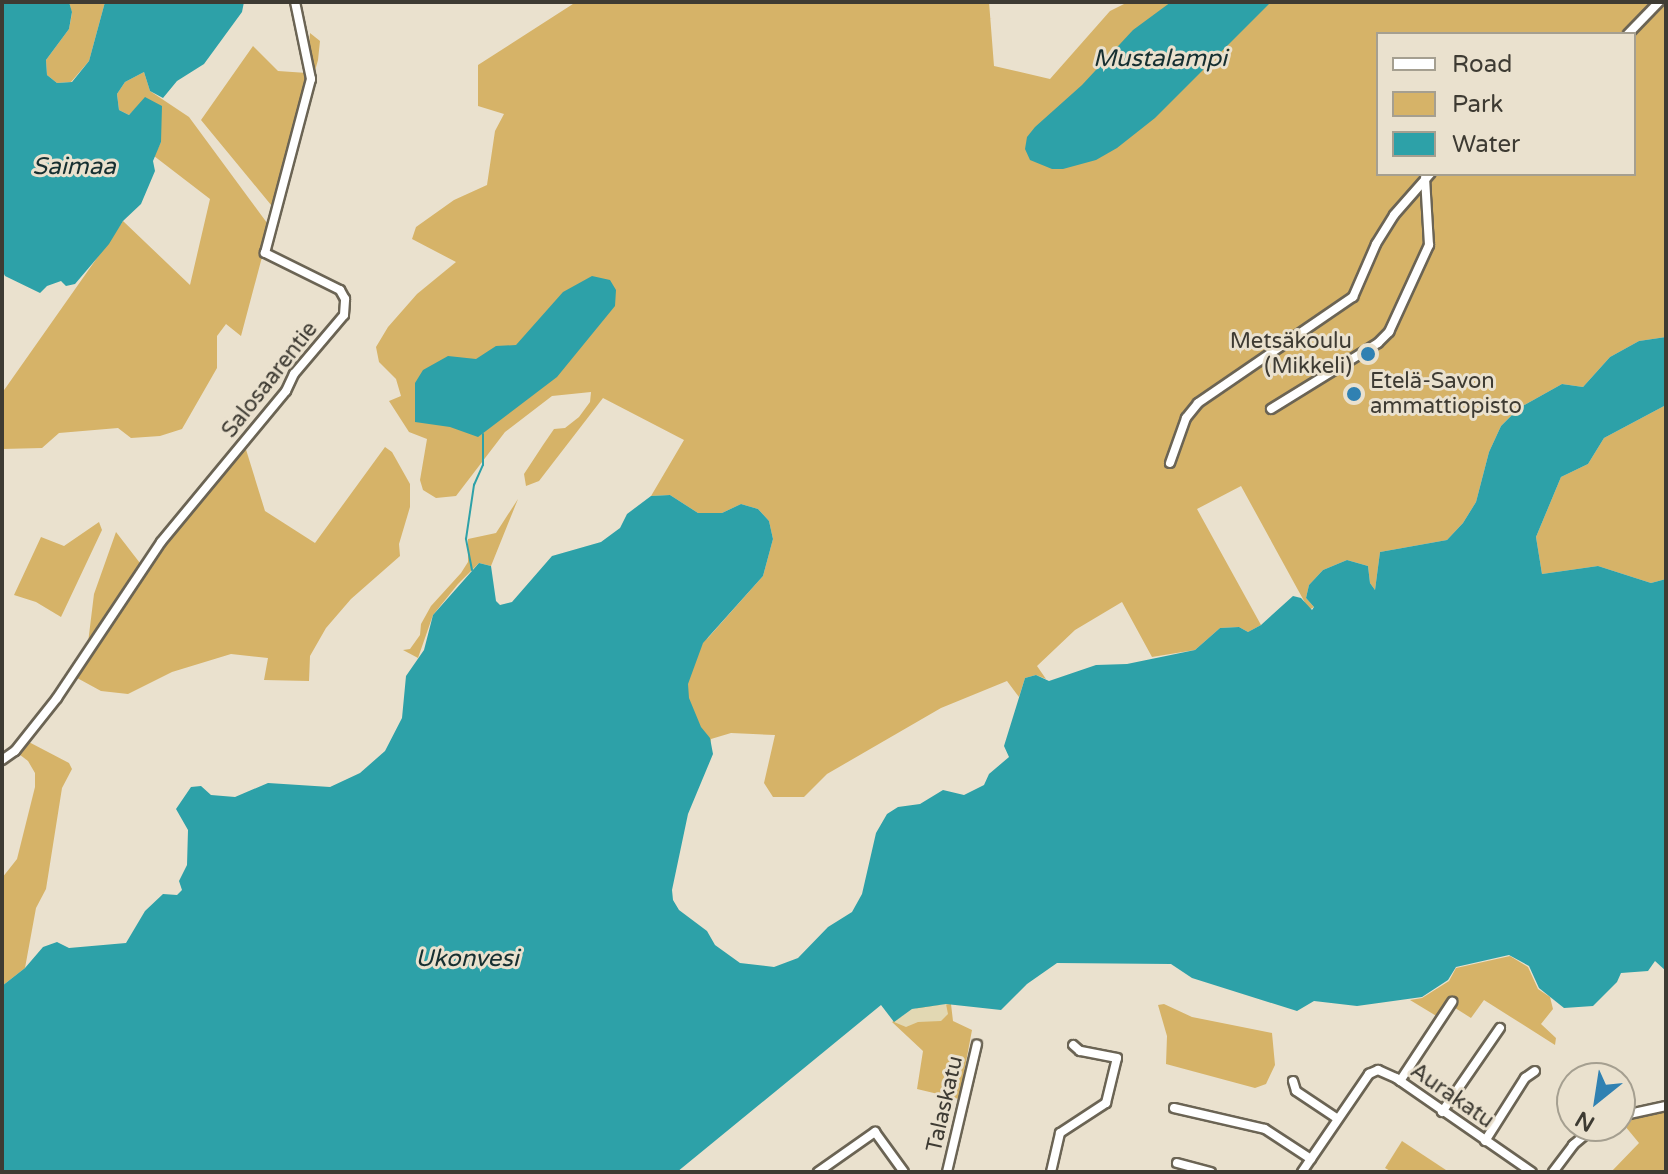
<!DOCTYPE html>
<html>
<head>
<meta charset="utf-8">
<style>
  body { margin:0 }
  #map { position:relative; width:1668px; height:1174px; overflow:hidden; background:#eae1ce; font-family:"Varela Round",sans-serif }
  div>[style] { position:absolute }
  .green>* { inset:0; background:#d6b368 }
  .sand>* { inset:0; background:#e2d8b3 }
  .water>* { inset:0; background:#2da1a8 }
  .stream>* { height:2px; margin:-1px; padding:0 1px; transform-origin:1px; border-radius:1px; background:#2da1a8 }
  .roads { filter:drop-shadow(2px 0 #6b6454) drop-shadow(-2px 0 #6b6454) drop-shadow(0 2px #6b6454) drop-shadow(0 -2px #6b6454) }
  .minor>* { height:8px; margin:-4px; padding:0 4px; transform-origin:4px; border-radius:4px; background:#fff }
  .dots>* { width:22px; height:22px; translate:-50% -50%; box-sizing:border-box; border:4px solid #eae1ce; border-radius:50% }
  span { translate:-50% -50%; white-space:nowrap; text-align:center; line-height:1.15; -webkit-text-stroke:6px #eae1ce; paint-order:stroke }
  .poi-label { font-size:22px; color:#3e3b33 }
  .right { translate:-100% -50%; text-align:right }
  .left { translate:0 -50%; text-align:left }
  .street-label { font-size:22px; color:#3e3b33 }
  .water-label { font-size:24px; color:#162f31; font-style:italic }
  .frame { position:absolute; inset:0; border:4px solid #3e3b33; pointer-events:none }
  .legend { position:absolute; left:1376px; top:32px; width:260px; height:144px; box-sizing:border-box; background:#eae1ce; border:2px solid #a59f90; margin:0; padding:10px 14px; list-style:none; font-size:24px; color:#3e3b33 }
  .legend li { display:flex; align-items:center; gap:16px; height:40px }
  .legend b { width:40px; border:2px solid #a59f90 }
  .north { position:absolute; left:1556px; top:1062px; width:80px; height:80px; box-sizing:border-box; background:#eae1ce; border:2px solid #a59f90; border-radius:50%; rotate:210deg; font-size:22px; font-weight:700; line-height:32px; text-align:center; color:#3e3b33 }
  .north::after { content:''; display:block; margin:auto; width:28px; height:36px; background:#3081b2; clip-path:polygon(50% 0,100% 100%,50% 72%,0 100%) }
</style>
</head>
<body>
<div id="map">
  <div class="green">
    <div style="clip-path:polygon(69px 2px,105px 2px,89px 61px,71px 82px,57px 83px,47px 75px,46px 60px,69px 29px,72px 13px)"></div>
    <div style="clip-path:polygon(evenodd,576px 2px,989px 2px,994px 66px,1050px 79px,1110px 11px,1128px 2px,1666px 2px,1666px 337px,1639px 341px,1610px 357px,1583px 387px,1562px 384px,1519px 408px,1501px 426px,1489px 452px,1476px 502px,1463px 523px,1447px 540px,1380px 552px,1375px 590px,1370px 583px,1368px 566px,1347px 560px,1323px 570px,1309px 585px,1306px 598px,1314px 607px,1309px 610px,1241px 486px,1197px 509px,1261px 625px,1248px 632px,1239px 627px,1220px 628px,1195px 650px,1152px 657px,1122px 602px,1075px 630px,1037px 666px,1046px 679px,1036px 675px,1025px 678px,1019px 697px,1007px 681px,941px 708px,827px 774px,804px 797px,773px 797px,764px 783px,775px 735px,731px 733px,711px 739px,709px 757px,687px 767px,686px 777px,678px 775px,677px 765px,676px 756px,685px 746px,673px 738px,674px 726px,679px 721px,676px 717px,659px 713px,639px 719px,636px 702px,624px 705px,619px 698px,623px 694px,620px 691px,615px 692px,606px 686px,609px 675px,603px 667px,603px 655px,611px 649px,616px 628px,644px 606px,664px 606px,700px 615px,713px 626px,707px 639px,763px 576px,773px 539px,769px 521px,758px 509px,741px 504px,722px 513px,698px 513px,670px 495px,651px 496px,684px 440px,603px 398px,539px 481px,526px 486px,524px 474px,543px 445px,554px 429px,565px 428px,579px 417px,590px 402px,591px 392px,552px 396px,505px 432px,456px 496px,436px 498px,423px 490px,420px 480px,427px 439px,409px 432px,389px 401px,401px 396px,396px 379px,379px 362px,376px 347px,388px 327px,417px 294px,456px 262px,412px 239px,416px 227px,454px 200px,487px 185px,495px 131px,504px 114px,478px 106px,478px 65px,576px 2px,1378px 34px,1634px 34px,1634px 174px,1378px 174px,1378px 34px)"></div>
    <div style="clip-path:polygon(310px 33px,320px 41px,318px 60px,276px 211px,201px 120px,253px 46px,278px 71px,307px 73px)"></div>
    <div style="clip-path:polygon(144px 72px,150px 91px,189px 117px,270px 227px,241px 336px,226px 324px,217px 336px,217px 368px,182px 429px,160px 436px,131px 438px,118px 428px,59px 433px,42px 448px,2px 449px,2px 393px,123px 221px,190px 285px,210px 199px,154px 156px,161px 142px,137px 107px,129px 115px,119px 110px,117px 94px,125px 82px)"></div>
    <div style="clip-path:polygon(1666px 405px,1666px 579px,1651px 583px,1598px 566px,1542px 574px,1536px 537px,1561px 477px,1588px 464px,1604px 438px)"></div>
    <div style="clip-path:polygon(244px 443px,265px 511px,315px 543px,385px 447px,392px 452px,410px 484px,410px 507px,399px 544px,400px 556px,351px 599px,326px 628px,310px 656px,309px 681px,264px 680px,268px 658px,231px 654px,172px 672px,128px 694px,101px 691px,68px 673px,88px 643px,94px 594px,116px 532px,143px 567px)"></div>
    <div style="clip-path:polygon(518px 499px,491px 566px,479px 563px,458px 584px,433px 615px,418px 658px,403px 650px,410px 649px,420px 635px,421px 624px,431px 606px,461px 573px,468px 562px,468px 539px,496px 533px)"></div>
    <div style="clip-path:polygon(99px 522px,102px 530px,61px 617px,36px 602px,14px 595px,41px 537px,64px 546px)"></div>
    <div style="clip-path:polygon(25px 740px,69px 763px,72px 769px,62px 788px,46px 889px,36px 908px,25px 968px,2px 986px,2px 878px,17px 859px,35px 787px,35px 773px,28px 761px,15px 751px)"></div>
    <div style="clip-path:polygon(1510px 956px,1528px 967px,1538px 989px,1550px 997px,1553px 1009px,1541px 1024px,1556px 1038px,1555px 1045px,1484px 1000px,1471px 1018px,1452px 1006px,1443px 1020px,1410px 1000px,1422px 998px,1449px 981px,1456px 968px)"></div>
    <div style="clip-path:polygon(951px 1004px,953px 1021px,972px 1030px,959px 1099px,917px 1089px,923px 1051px,892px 1022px,919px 1007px)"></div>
    <div style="clip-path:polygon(1164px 1004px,1192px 1017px,1272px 1033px,1275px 1065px,1266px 1084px,1255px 1088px,1166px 1064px,1167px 1036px,1158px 1005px)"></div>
    <div style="clip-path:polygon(1666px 1109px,1666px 1172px,1611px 1172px,1639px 1143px,1620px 1120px)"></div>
    <div style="clip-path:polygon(1402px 1141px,1449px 1172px,1392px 1172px,1385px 1168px)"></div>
  </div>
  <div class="sand">
    <div style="clip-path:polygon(946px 1004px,948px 1014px,941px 1021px,918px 1022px,906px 1027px,894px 1022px,912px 1009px)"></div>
  </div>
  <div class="water">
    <div style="clip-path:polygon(2px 2px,69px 2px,72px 12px,69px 29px,46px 60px,47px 75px,57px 83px,72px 82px,89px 61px,105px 2px,244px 2px,242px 12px,204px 64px,177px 81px,163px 98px,150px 91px,144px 72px,125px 82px,117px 94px,119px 110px,129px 115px,145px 97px,162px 106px,161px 142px,153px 161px,155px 171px,141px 204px,123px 221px,109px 244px,75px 284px,66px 286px,61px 281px,47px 286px,40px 293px,5px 276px,2px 270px)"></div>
    <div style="clip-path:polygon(1171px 2px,1271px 2px,1155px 118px,1117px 148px,1096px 160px,1063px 169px,1052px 169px,1030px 160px,1025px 149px,1027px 137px,1035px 127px,1082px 85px,1133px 30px)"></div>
    <div style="clip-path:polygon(592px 276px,610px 280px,616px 290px,615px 306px,557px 377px,478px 437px,450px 427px,415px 422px,415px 383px,423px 370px,448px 356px,476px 359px,496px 346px,516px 345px,563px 292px)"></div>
    <div style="clip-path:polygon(1666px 337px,1666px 405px,1604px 438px,1588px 464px,1561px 477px,1536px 537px,1542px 574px,1598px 566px,1651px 583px,1666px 579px,1666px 971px,1655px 961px,1648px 971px,1621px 973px,1617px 982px,1593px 1006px,1564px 1008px,1539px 988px,1529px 966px,1509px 955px,1456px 967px,1448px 980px,1422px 997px,1357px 1006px,1314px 1001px,1297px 1011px,1192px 978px,1171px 964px,1057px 963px,1027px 984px,1001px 1010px,946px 1004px,912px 1009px,894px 1022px,881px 1005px,677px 1172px,2px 1172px,2px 986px,25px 968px,43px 947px,57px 942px,69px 948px,126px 943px,145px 911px,163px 894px,177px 895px,182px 890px,179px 881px,187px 865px,188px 830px,176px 809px,191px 787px,201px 786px,211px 795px,235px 797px,268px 783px,330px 787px,360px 773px,385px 751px,402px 718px,406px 676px,424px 650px,433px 615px,479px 563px,491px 566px,496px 601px,500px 605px,512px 602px,552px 556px,601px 542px,620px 528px,627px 514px,651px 496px,670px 495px,698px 513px,722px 513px,741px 504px,758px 509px,769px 521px,773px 539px,763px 576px,703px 643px,688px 684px,689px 698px,701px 727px,710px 738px,713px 754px,688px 814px,672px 890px,673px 900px,679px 910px,707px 931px,715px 945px,740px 963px,774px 967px,798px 958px,828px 927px,852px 912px,862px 894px,876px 833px,887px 814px,898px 807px,920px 804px,943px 790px,964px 795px,984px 785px,989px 774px,1009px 757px,1004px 746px,1025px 678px,1036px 675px,1049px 681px,1096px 665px,1127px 664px,1195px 650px,1220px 628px,1239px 627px,1248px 632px,1261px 625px,1293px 596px,1301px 598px,1312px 610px,1314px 607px,1306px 598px,1309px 585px,1323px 570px,1347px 560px,1368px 566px,1370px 583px,1375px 590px,1380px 552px,1447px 540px,1463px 523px,1476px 502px,1489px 452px,1501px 426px,1519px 408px,1562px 384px,1583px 387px,1610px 357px,1639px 341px)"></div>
  </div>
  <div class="stream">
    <div style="left:472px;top:570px;width:32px;rotate:-101deg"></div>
    <div style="left:466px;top:539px;width:55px;rotate:-81.6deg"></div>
    <div style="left:474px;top:485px;width:22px;rotate:-66deg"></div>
    <div style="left:483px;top:465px;width:31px;rotate:-90deg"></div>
  </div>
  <div class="roads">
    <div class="minor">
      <div style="left:1628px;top:34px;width:45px;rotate:-45.9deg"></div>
      <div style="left:1271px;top:409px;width:126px;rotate:-31.7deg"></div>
      <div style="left:1378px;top:343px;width:16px;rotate:-45deg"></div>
      <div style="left:1389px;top:332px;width:96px;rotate:-65.3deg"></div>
      <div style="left:1429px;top:245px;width:67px;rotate:-93.4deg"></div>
      <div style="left:1170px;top:463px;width:48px;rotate:-70.4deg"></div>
      <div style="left:1186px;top:418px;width:19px;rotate:-51deg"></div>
      <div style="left:1198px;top:403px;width:188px;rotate:-34.4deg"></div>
      <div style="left:1353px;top:297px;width:58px;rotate:-66.5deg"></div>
      <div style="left:1376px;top:244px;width:34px;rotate:-58deg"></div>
      <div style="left:1394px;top:215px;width:55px;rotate:-48.7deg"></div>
      <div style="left:2px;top:760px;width:16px;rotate:-35deg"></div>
      <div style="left:15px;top:751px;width:68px;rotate:-51.6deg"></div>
      <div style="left:57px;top:698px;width:187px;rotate:-56.3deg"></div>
      <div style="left:161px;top:542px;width:196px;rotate:-50.4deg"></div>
      <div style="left:286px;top:391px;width:19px;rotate:-65deg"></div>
      <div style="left:294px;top:374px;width:77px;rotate:-49.7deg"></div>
      <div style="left:344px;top:315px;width:16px;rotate:-86deg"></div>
      <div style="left:345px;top:299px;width:10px;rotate:-119deg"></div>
      <div style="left:340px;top:290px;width:84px;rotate:-153.7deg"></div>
      <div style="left:265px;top:253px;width:180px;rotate:-75.2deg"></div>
      <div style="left:311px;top:79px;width:79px;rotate:-101.7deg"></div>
      <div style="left:1293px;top:1081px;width:10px;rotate:73deg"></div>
      <div style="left:1296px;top:1091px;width:50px;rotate:33.7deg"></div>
      <div style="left:1400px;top:1081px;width:95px;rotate:-56.6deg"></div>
      <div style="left:1174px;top:1108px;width:93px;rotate:13deg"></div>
      <div style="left:1265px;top:1129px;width:55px;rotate:33.1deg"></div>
      <div style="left:1442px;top:1112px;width:102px;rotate:-55.4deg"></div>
      <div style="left:1620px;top:1116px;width:47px;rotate:-12.3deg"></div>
      <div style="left:1485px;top:1141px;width:75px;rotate:-57.6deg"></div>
      <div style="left:1525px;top:1078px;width:12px;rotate:-35deg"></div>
      <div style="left:1177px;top:1163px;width:35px;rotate:15deg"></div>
      <div style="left:818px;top:1172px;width:70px;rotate:-35.1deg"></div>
      <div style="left:875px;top:1132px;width:49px;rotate:54.1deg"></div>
      <div style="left:947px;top:1172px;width:131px;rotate:-76.8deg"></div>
      <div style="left:1051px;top:1172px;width:40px;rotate:-77deg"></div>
      <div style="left:1060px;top:1133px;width:55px;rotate:-33.1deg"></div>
      <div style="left:1106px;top:1103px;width:46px;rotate:-76.3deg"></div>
      <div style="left:1117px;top:1058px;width:38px;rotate:-169deg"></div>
      <div style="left:1080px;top:1051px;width:9px;rotate:-139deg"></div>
      <div style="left:1302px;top:1172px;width:119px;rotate:-55.6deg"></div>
      <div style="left:1369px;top:1074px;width:10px;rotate:-24deg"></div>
      <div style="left:1378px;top:1070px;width:20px;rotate:24deg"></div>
      <div style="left:1396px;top:1078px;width:165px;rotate:34.7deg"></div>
      <div style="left:1553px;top:1172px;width:34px;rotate:-53deg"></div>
      <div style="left:1573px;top:1145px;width:30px;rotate:-40deg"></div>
    </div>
  </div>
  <div class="dots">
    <div style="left:1368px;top:354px;background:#3081b2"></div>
    <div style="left:1354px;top:394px;background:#3081b2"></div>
  </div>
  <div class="poi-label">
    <span class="right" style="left:1352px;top:354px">Metsäkoulu<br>(Mikkeli)</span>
    <span class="left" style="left:1370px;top:394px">Etelä-Savon<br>ammattiopisto</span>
  </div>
  <div class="street-label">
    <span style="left:270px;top:380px;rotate:-52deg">Salosaarentie</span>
    <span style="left:1452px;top:1096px;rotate:35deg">Aurakatu</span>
    <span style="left:945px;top:1104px;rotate:-77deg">Talaskatu</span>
  </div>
  <div class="water-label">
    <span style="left:1160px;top:59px">Mustalampi</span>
    <span style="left:74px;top:167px">Saimaa</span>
    <span style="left:467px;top:959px">Ukonvesi</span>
  </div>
  <div class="frame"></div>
  <ul class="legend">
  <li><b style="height:10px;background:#fff"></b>Road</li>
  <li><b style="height:22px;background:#d6b368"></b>Park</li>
  <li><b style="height:22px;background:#2da1a8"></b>Water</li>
  </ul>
  <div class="north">N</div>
</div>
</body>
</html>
